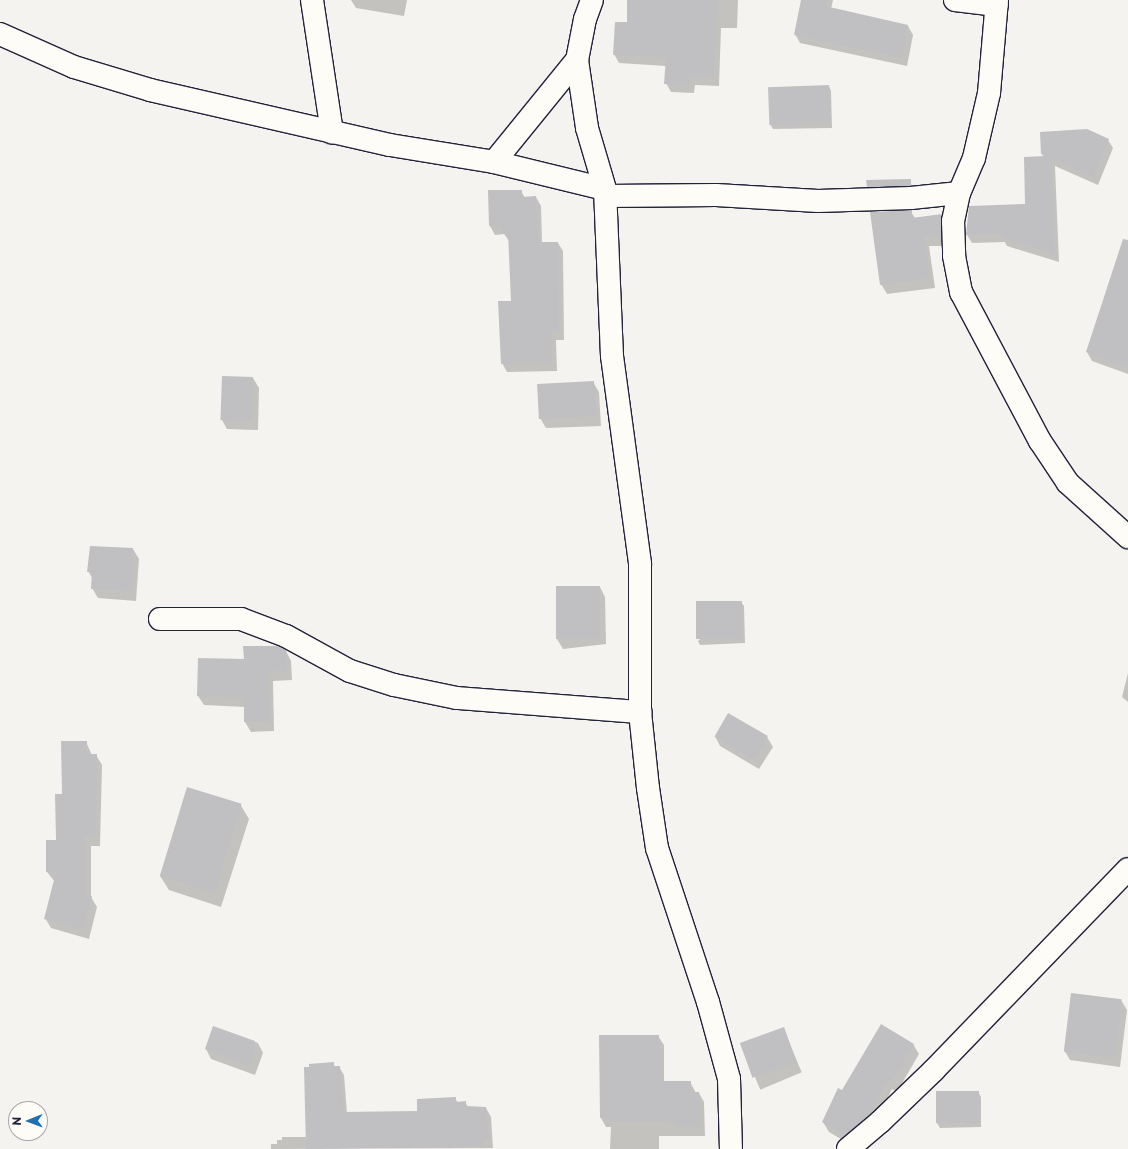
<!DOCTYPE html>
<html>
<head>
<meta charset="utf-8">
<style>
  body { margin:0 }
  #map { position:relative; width:1128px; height:1149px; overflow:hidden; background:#f4f3ef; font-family:"Playpen Sans",sans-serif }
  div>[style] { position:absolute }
  .shadow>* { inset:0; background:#0003; transform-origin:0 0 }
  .building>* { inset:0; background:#c0bfc2; transform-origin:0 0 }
  .roads { filter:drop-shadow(1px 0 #22223b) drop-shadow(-1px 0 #22223b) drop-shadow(0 1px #22223b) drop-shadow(0 -1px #22223b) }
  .street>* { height:22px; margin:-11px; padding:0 11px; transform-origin:11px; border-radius:11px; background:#fdfcf7 }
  span { translate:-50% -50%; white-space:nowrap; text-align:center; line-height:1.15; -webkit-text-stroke:3px #fdfcf7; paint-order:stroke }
  .north { position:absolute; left:8px; top:1101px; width:40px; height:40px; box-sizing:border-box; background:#fdfcf7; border:1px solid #a5a5ac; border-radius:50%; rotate:269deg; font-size:11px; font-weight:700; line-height:16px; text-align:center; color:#22223b }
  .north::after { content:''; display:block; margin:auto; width:14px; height:18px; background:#1f6fb2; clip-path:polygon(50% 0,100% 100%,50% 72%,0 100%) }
</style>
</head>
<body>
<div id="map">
  <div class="shadow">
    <div style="clip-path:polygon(351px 0,407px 0,404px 16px,356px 8px)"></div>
    <div style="clip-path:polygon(628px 0,738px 0,737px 28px,721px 28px,719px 86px,695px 85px,694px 93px,671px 92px,666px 83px,666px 66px,619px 63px,614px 54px,628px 23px)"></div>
    <div style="clip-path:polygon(802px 0,833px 0,831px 9px,908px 26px,913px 35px,907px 66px,800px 43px,795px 34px)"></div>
    <div style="clip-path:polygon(829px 86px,831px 91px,832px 128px,773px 129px,770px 124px)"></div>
    <div style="clip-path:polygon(1108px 140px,1113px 148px,1098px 185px,1055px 166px,1059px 262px,1007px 246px,1005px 242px,972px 243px,967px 235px,1027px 205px,1044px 157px,1042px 154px)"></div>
    <div style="clip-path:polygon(910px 180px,913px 190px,870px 191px,868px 187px)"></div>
    <div style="clip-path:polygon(521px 191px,525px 198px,536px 197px,541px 206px,542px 243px,558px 243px,563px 251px,564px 340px,556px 340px,557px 371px,507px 372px,502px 363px,512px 302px,509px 241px,504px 234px,495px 235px,490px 226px)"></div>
    <div style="clip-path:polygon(911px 212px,915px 218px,941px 215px,947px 225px,946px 246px,929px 246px,935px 288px,887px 294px,881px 284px)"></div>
    <div style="clip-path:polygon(1128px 262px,1128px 374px,1092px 361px,1087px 352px)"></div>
    <div style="clip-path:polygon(253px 378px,259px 388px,258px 430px,227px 429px,222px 420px)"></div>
    <div style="clip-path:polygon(593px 382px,599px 392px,601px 426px,546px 428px,540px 418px)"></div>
    <div style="clip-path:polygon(133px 549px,139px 559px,136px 601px,98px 598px,92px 588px,93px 579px,88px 571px)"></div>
    <div style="clip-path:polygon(557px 587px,600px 587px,605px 597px,606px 644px,563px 649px,557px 639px)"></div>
    <div style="clip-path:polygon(741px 602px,744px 606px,745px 643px,700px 645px,698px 641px)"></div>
    <div style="clip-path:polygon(286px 651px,291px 661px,292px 680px,273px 681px,274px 731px,251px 732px,245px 722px,245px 707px,204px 705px,198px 696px,245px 660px)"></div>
    <div style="clip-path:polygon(1128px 673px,1128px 702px,1122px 697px)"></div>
    <div style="clip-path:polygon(715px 736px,767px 737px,773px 747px,759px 769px,720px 746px)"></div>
    <div style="clip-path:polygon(86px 742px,92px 755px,96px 755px,102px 765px,100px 846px,91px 846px,91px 897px,97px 907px,89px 939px,51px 928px,45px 918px,55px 882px,47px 872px)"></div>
    <div style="clip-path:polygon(240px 804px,249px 819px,221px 907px,169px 890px,160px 876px)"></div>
    <div style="clip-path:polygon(1121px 1000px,1127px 1010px,1120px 1067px,1070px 1060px,1064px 1050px)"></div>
    <div style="clip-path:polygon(214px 1027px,258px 1043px,263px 1053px,255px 1075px,211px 1059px,206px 1049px)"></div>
    <div style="left:783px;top:1028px;width:48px;height:45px;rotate:67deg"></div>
    <div style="clip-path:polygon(658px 1036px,664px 1045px,664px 1082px,690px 1082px,696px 1093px,699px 1093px,704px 1102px,705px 1136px,659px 1136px,659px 1149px,610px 1149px,611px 1127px,606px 1127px,601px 1118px)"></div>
    <div style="clip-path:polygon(913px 1044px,919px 1054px,897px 1092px,892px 1089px,875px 1124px,851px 1145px,829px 1132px,823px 1122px,843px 1091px)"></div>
    <div style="clip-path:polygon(333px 1063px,335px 1067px,339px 1067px,344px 1075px,347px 1113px,418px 1112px,455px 1098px,458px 1103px,465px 1102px,468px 1107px,486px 1108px,491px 1117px,493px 1148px,271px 1149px,271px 1144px,277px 1144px,277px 1140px,282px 1140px,282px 1137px,307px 1137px)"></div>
    <div style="clip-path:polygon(978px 1092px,981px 1097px,981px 1127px,940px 1128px,937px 1123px)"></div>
  </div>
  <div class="building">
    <div style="clip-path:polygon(627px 0,717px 0,714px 77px,690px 76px,690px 85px,664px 84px,666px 57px,613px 55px,615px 22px,627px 22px)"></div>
    <div style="clip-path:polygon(801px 0,827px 0,825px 6px,908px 25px,902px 58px,794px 35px)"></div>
    <div style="left:829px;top:85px;width:38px;height:61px;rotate:88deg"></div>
    <div style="clip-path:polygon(1087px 129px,1109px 139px,1093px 177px,1051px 158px,1055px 254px,1001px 237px,1001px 233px,966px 235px,969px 206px,1025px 204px,1024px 157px,1046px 156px,1041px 154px,1040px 132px)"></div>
    <div style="clip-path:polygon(911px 179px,911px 185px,867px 187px,866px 180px)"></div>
    <div style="clip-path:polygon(488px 190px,522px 190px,522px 197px,536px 196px,538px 242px,558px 242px,559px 331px,552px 331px,552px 363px,501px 364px,498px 301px,511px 301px,508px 232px,502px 233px,502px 226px,489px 226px)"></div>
    <div style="clip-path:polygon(912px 210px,912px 218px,942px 214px,941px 236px,924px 237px,930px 278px,880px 285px,870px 212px)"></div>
    <div style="clip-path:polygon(1123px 239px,1128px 240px,1128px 367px,1086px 352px)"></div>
    <div style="left:222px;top:376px;width:31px;height:44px;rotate:2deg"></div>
    <div style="left:594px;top:381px;width:35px;height:57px;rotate:87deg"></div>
    <div style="clip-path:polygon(90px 546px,133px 548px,131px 591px,91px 589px,92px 572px,87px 572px)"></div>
    <div style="left:556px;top:586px;width:44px;height:53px"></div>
    <div style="left:742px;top:601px;width:38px;height:46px;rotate:90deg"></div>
    <div style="clip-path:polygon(243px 646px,277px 646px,286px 650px,287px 671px,268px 671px,269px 722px,244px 722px,244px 697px,197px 696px,198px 658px,244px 659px)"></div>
    <div style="left:728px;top:713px;width:46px;height:27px;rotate:30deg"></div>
    <div style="clip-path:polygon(61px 741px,87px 741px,87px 754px,97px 754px,95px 836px,85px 836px,86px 895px,92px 896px,83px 929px,44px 919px,56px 872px,46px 872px,46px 840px,56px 840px,55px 794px,62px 794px)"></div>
    <div style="left:187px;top:787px;width:57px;height:93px;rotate:17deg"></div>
    <div style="left:1071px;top:993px;width:51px;height:59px;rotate:7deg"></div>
    <div style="clip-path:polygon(881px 1024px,914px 1044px,891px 1082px,887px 1080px,870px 1114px,845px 1135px,822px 1122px,838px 1088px,842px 1090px)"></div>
    <div style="clip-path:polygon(213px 1026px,255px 1041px,255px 1052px,249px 1066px,205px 1049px)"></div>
    <div style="left:784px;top:1027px;width:37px;height:47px;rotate:70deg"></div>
    <div style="clip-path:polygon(599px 1035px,659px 1035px,660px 1081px,691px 1081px,691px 1092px,699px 1092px,700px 1127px,675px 1127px,675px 1121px,610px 1122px,611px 1118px,600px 1118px)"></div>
    <div style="clip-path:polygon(334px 1062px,334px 1066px,340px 1066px,344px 1112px,417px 1111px,417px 1099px,456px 1097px,456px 1102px,466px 1101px,466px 1106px,486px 1107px,489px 1140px,484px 1140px,485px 1146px,306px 1149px,304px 1067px,309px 1067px,309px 1064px)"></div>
    <div style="left:979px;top:1091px;width:32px;height:43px;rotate:90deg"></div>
  </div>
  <div class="roads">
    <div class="street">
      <div style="left:312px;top:0;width:134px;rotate:81.4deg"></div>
      <div style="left:592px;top:0;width:20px;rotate:110deg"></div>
      <div style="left:585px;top:19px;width:42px;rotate:101deg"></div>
      <div style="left:577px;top:60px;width:69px;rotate:81.6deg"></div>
      <div style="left:587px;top:128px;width:64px;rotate:73.6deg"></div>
      <div style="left:605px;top:189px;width:167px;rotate:87.6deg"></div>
      <div style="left:612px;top:356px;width:210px;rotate:82.3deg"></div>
      <div style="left:640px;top:564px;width:148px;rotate:90deg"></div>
      <div style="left:640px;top:712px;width:76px;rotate:84deg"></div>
      <div style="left:648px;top:788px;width:61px;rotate:81.5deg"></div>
      <div style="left:657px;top:848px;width:162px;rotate:71.7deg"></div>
      <div style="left:708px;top:1002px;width:80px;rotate:74.7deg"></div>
      <div style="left:729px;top:1079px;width:70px;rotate:88.4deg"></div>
      <div style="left:955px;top:0;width:42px;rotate:6.8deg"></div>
      <div style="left:997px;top:0;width:93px;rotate:94.9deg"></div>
      <div style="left:989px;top:93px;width:67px;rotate:103deg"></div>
      <div style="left:974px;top:158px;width:38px;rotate:113deg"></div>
      <div style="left:959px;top:193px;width:29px;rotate:102deg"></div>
      <div style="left:953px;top:221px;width:35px;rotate:88deg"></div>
      <div style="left:954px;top:256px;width:37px;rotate:79deg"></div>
      <div style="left:961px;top:292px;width:169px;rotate:62.1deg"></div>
      <div style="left:1040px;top:441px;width:50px;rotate:56.3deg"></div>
      <div style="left:1068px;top:483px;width:81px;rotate:42deg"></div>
      <div style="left:0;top:34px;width:81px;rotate:24deg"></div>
      <div style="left:74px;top:67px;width:79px;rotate:16.8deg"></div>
      <div style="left:150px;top:90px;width:246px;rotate:12.9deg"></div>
      <div style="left:390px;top:145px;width:105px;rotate:9.3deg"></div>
      <div style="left:494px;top:162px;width:114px;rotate:13.7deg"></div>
      <div style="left:494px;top:162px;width:132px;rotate:-50.9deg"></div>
      <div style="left:606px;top:196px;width:110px;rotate:-0.5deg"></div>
      <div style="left:716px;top:195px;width:102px;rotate:3.4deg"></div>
      <div style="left:818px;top:201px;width:93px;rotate:-1.8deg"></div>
      <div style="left:911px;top:198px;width:48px;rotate:-5.9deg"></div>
      <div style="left:160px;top:619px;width:81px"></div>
      <div style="left:241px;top:619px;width:48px;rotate:20.7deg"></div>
      <div style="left:286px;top:636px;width:73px;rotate:28.7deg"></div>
      <div style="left:350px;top:671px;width:46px;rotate:17.7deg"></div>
      <div style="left:394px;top:685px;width:64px;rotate:11.7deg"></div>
      <div style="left:457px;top:698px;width:184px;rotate:4.4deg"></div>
      <div style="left:848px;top:1149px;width:42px;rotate:-40.2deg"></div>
      <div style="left:880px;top:1122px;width:75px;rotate:-43.9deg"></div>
      <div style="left:934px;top:1070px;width:279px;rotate:-46deg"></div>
    </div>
  </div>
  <div class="north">N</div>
</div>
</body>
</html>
